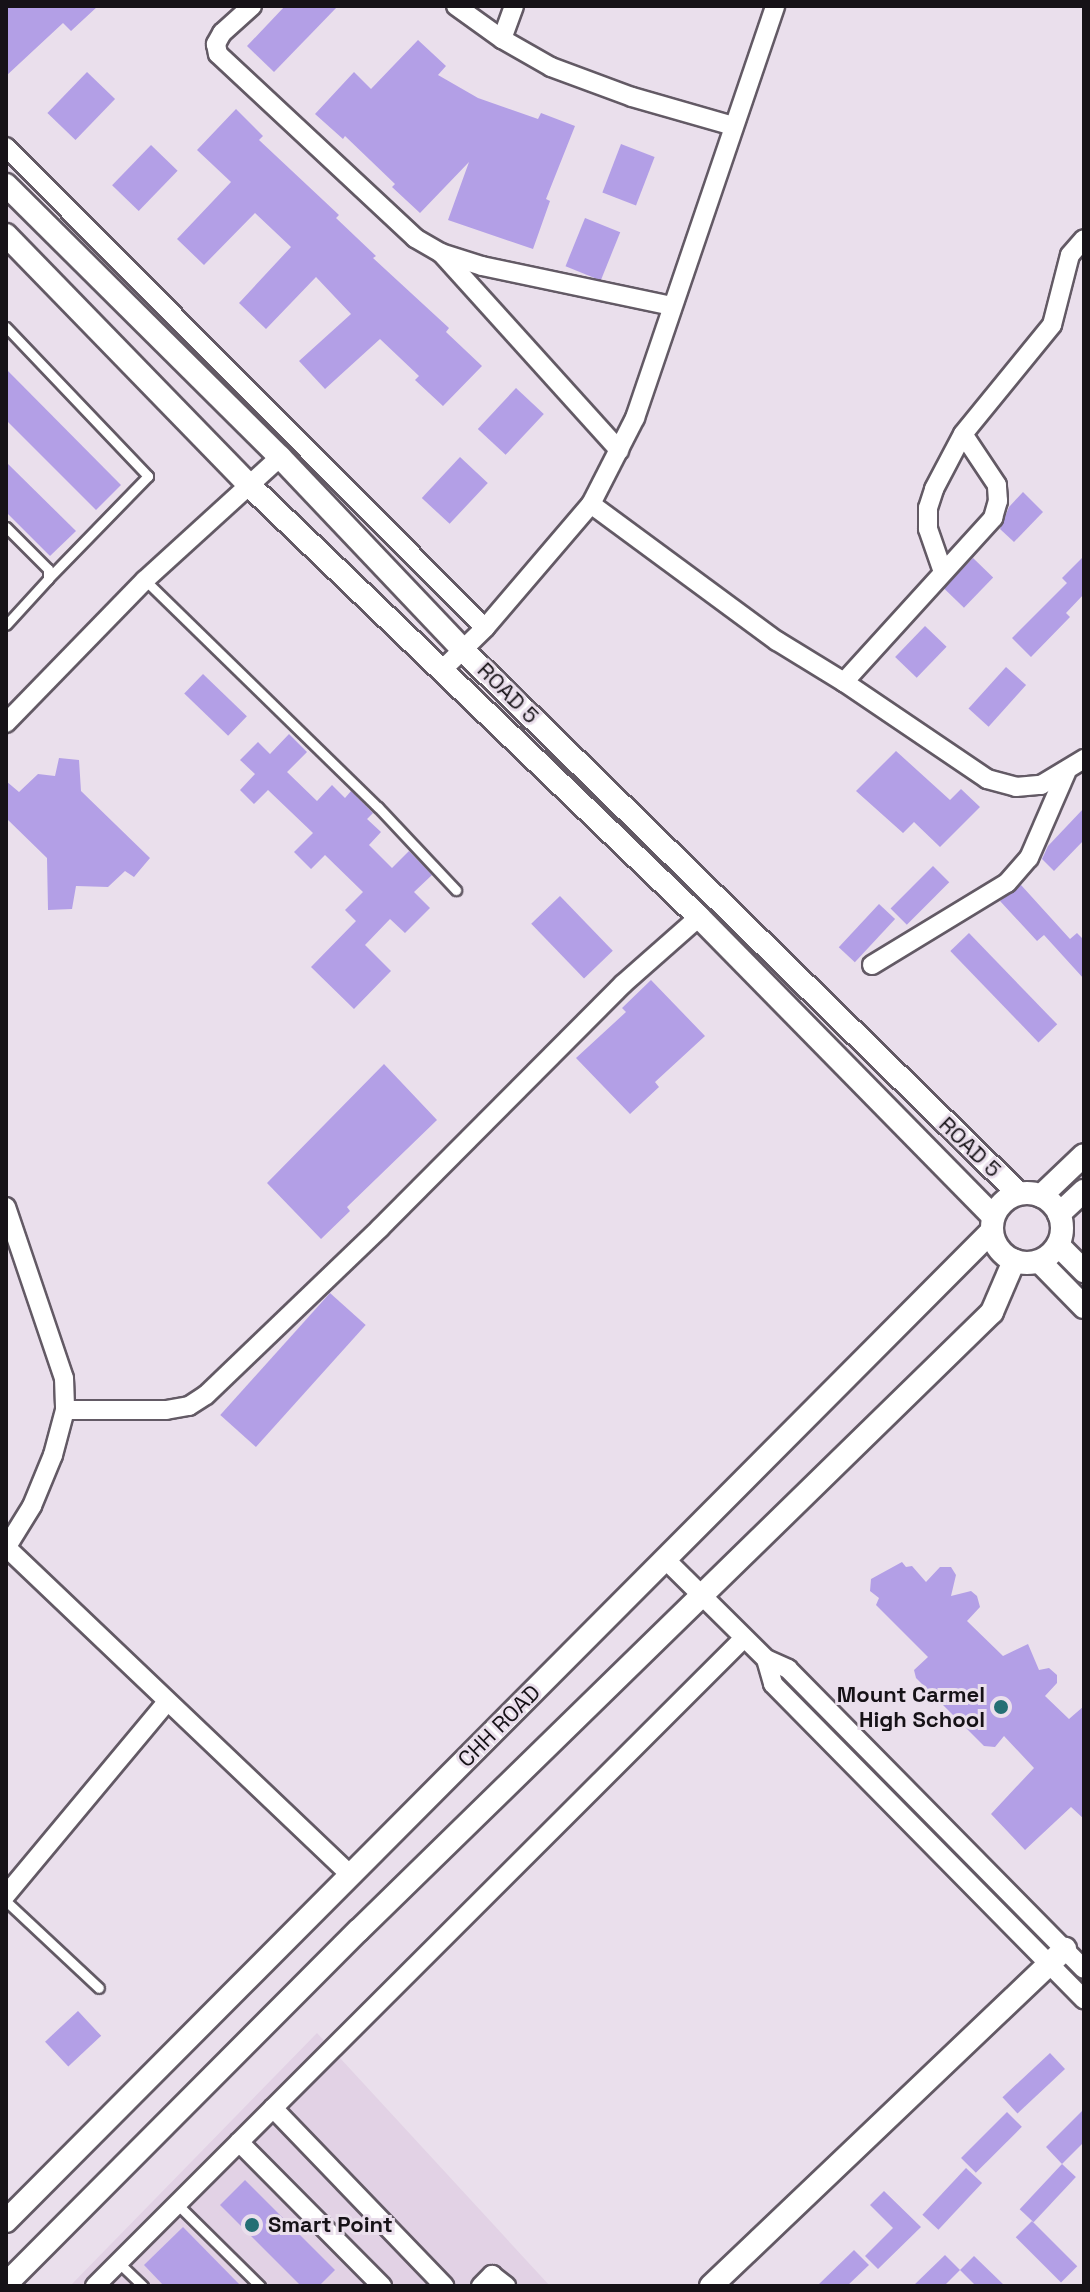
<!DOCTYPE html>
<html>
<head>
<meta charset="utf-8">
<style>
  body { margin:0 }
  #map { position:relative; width:1090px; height:2292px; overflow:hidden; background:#eadfec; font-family:"Space Grotesk",sans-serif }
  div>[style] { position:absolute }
  .built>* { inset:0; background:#e2d2e5 }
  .building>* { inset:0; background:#b39fe6; transform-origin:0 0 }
  .roads { filter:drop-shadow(2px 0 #635a65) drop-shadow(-2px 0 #635a65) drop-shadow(0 2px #635a65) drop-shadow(0 -2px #635a65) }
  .service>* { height:9px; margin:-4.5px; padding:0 4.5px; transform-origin:4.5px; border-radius:4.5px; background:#fff }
  .minor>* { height:18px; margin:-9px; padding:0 9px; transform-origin:9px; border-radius:9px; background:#fff }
  .tertiary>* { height:22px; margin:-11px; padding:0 11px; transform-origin:11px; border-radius:11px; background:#fff }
  .tertiary>.ring { margin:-11px; padding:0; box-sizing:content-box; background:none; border:22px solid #fff; border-radius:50% }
  .dots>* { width:22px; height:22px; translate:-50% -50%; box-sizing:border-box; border:4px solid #eadfec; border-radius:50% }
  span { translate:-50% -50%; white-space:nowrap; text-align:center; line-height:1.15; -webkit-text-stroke:6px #eadfec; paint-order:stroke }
  .street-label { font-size:22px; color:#161217 }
  .poi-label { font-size:22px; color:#161217; font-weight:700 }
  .right { translate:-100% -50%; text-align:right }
  .left { translate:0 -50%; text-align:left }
  .frame { position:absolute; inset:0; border:8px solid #161217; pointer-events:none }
</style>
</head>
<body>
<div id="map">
  <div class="built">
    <div style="clip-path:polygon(317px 2033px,550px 2286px,70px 2286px)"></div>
  </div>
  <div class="building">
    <div style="clip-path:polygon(6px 6px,98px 6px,71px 31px,63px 23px,6px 76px)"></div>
    <div style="clip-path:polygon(285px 6px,338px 6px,274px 72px,247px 46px)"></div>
    <div style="clip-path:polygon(418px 40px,446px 66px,438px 75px,478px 98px,538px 119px,541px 113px,575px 126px,546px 199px,550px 201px,533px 249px,448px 220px,469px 162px,420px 213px,392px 187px,395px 184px,345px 136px,343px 139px,315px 114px,354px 72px,371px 89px)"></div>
    <div style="left:87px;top:72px;width:39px;height:57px;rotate:44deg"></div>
    <div style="clip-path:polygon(236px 109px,263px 136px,259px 140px,339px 215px,336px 218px,376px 256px,373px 258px,449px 328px,446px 332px,482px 366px,443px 406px,415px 380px,419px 376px,380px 339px,325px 389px,299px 361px,351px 314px,316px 277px,266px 329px,239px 303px,291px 247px,255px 213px,204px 265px,177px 239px,231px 182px,197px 150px)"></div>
    <div style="left:621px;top:144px;width:36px;height:52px;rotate:21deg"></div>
    <div style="left:151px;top:145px;width:37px;height:56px;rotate:44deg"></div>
    <div style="left:585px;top:218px;width:38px;height:52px;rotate:22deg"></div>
    <div style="clip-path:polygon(6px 369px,121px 485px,96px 510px,6px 420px)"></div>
    <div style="left:516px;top:388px;width:38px;height:56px;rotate:43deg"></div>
    <div style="left:460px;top:457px;width:38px;height:56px;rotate:43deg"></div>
    <div style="clip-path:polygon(6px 462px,76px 531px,50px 556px,6px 512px)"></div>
    <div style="clip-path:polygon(1023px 492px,1043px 512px,1014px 542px,1000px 529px,1009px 507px)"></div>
    <div style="clip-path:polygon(1084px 556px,1084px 594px,1066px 613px,1070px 617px,1031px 657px,1012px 638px,1067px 583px,1062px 578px)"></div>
    <div style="left:973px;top:558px;width:28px;height:42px;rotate:44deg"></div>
    <div style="left:925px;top:626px;width:30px;height:43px;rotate:44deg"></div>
    <div style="left:1006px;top:667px;width:27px;height:56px;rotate:42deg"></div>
    <div style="left:203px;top:674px;width:61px;height:27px;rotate:44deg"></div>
    <div style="clip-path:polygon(289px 734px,307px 752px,287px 772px,317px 801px,332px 785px,345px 798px,351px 791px,373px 813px,367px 819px,381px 832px,369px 845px,392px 868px,409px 851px,432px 875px,414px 892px,430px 908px,405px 933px,390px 919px,365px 945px,391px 971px,354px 1009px,311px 967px,356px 921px,345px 910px,363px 892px,325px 855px,311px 869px,294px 852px,313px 833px,268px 790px,254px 804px,240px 790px,255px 774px,240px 760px,258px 742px,270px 754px)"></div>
    <div style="clip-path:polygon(896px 751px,950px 800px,961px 789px,980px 807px,940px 847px,914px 822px,903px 833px,856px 791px)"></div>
    <div style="clip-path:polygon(59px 758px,79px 760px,81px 791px,150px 858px,134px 877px,125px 871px,108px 887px,76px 886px,72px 909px,48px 910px,47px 858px,6px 818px,6px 781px,19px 792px,38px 774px,55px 776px)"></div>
    <div style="clip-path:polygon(1084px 808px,1084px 840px,1054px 871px,1042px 859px,1048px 846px)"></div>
    <div style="left:933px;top:866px;width:23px;height:60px;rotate:45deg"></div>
    <div style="clip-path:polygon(1021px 885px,1070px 939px,1077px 933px,1084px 940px,1084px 979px,1044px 935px,1037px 941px,1000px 901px)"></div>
    <div style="left:560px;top:896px;width:76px;height:40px;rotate:46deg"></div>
    <div style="left:879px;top:904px;width:22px;height:59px;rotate:43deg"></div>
    <div style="left:969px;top:933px;width:127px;height:26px;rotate:46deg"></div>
    <div style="clip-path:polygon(651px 980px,705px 1036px,655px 1082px,659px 1087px,630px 1114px,576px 1058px,626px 1012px,622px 1008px)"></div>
    <div style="clip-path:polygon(384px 1064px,437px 1120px,347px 1207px,350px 1211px,321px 1239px,267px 1183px)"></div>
    <div style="left:330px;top:1293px;width:48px;height:164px;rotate:42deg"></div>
    <div style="clip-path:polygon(902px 1562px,906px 1567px,912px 1566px,926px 1582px,940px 1567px,951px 1567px,956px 1575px,951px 1596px,971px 1591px,977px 1596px,980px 1607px,967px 1621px,1003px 1656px,1028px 1644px,1039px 1670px,1049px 1668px,1057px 1675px,1057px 1683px,1045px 1696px,1069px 1719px,1084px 1706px,1084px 1819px,1071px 1807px,1025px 1850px,991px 1814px,1034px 1768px,1004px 1736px,995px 1747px,984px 1746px,916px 1678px,914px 1670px,928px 1657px,876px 1605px,879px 1598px,870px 1591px,871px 1579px)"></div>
    <div style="left:78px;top:2011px;width:34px;height:45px;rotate:47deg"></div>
    <div style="left:1050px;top:2053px;width:22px;height:65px;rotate:47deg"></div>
    <div style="clip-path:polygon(1084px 2109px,1084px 2142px,1062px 2164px,1046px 2147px)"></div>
    <div style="left:1007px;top:2112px;width:21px;height:65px;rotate:45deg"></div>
    <div style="left:1062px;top:2164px;width:19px;height:62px;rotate:43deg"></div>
    <div style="left:966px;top:2168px;width:22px;height:64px;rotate:43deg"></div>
    <div style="clip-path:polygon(245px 2180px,335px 2270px,319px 2286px,301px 2286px,220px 2205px)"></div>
    <div style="clip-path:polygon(884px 2191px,921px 2227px,878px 2269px,865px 2256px,893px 2228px,870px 2205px)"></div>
    <div style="left:1032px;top:2221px;width:64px;height:23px;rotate:45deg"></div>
    <div style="clip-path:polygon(183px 2227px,241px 2286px,164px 2286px,144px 2265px)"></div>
    <div style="clip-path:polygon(854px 2250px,869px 2265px,847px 2286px,817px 2286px)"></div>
    <div style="clip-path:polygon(945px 2255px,960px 2270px,944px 2286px,913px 2286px)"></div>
    <div style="clip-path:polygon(974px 2256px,1005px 2286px,976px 2286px,960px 2270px)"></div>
  </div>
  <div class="roads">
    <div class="service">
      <div style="left:6px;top:327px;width:206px;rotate:46.4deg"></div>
      <div style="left:148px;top:476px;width:144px;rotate:134.2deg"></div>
      <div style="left:6px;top:527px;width:59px;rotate:45deg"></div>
      <div style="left:48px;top:569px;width:10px;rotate:90deg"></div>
      <div style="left:48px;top:579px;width:62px;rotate:132.4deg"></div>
      <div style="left:145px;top:580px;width:325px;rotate:44.3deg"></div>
      <div style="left:378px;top:807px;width:114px;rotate:46.8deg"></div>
      <div style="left:6px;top:1901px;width:127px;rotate:43.1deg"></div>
      <div style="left:177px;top:2204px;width:117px;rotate:44.7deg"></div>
      <div style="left:118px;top:2262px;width:35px;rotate:44deg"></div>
    </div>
    <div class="minor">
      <div style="left:252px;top:6px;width:40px;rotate:138deg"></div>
      <div style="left:222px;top:33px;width:13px;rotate:119deg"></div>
      <div style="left:216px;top:44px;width:10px;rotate:79deg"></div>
      <div style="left:218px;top:54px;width:270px;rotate:43deg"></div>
      <div style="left:415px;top:238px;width:30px;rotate:30deg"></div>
      <div style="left:441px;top:253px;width:43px;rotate:17.6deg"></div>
      <div style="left:482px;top:266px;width:194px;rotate:11.9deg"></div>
      <div style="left:456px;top:6px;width:57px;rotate:35.7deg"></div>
      <div style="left:502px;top:39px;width:56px;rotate:29.7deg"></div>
      <div style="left:551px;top:67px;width:86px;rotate:20.3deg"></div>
      <div style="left:632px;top:97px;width:105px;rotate:16deg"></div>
      <div style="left:502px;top:39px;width:35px;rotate:-70deg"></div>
      <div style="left:6px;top:147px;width:679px;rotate:45.12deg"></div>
      <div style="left:441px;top:253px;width:266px;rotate:47.9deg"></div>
      <div style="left:591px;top:504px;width:231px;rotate:36.4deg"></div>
      <div style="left:777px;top:641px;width:79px;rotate:31.5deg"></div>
      <div style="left:844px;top:682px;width:173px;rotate:34.1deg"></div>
      <div style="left:987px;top:779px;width:30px;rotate:15deg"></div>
      <div style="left:1016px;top:787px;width:25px;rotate:-5deg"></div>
      <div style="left:1041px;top:785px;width:50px;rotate:-31.2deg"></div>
      <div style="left:943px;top:572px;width:46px;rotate:-109.2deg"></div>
      <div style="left:928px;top:529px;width:21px;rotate:-90deg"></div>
      <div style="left:928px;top:508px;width:20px;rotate:-72deg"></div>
      <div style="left:934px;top:489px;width:62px;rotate:-62.2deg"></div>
      <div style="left:963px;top:434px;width:141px;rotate:-50.8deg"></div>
      <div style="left:1052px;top:325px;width:72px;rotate:-75.6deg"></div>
      <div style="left:1070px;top:255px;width:21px;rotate:-49deg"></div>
      <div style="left:443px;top:669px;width:59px;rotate:-44.3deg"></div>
      <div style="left:485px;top:628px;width:163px;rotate:-49.5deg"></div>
      <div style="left:591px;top:504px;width:97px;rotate:-62.9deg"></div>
      <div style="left:635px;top:418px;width:435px;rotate:-71.2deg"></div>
      <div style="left:844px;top:682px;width:222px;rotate:-47.7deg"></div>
      <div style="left:993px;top:518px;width:18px;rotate:-74deg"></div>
      <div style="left:998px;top:501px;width:16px;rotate:-94deg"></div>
      <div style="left:997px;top:485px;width:61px;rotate:-123.7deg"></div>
      <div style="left:6px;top:723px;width:199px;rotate:-45.8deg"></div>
      <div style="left:145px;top:580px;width:183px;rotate:-42.3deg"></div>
      <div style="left:872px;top:965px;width:158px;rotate:-31.3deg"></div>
      <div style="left:1007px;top:883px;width:33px;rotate:-49deg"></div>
      <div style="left:1029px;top:858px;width:93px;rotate:-66.5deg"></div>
      <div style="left:6px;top:1207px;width:181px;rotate:71.3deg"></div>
      <div style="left:64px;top:1378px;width:32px;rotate:88deg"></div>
      <div style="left:65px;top:1410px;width:47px;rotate:104.9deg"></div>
      <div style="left:53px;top:1455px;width:55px;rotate:112.4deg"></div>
      <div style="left:32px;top:1506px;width:49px;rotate:121.8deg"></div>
      <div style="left:65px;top:1410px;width:101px"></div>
      <div style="left:166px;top:1410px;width:23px;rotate:-10deg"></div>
      <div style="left:189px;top:1406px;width:20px;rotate:-33deg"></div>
      <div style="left:206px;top:1395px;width:241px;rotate:-43.8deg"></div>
      <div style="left:380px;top:1228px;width:344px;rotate:-45.1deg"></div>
      <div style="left:623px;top:984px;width:101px;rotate:-41.4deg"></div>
      <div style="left:6px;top:1547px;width:475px;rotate:43.6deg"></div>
      <div style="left:665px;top:1559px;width:142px;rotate:44.7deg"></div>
      <div style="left:766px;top:1659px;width:24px;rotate:24deg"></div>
      <div style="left:788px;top:1669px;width:421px;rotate:45.4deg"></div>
      <div style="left:766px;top:1659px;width:26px;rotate:74deg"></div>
      <div style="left:773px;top:1684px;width:443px;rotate:45.4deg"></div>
      <div style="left:6px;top:1895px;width:251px;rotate:-50.2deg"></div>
      <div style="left:273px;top:2108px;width:247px;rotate:46.1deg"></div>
      <div style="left:239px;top:2142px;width:203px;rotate:45.2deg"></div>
      <div style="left:95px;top:2286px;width:917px;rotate:-44.96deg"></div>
      <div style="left:481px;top:2286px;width:16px;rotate:-45deg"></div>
      <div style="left:492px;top:2275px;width:18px;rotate:38deg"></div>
    </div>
    <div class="tertiary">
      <div style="left:6px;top:185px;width:386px;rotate:44.8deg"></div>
      <div style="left:280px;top:457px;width:266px;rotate:46.5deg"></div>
      <div style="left:463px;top:650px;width:776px;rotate:44.37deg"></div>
      <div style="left:6px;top:235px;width:349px;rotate:45.8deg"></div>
      <div style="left:249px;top:485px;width:624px;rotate:43.83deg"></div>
      <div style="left:699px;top:917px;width:419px;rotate:45.5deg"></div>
      <div class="ring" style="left:992px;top:1193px;width:48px;height:48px"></div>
      <div style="left:1041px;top:1196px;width:59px;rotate:-43.6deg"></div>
      <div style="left:1059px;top:1214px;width:34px;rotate:-43deg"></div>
      <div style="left:1058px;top:1245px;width:37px;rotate:45deg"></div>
      <div style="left:1040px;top:1262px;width:63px;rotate:45.6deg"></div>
      <div style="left:6px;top:2221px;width:1396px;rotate:-45.12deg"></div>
      <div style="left:6px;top:2284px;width:499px;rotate:-45.1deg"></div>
      <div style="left:358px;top:1931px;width:886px;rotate:-44.31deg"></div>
      <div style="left:992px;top:1312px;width:56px;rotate:-66.7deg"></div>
      <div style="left:711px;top:2286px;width:489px;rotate:-43.6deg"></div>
    </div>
  </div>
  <div class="dots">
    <div style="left:1001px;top:1707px;background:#246f74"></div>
    <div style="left:252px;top:2225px;background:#246f74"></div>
  </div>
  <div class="street-label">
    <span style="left:508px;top:693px;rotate:45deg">ROAD 5</span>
    <span style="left:970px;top:1147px;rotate:44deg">ROAD 5</span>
    <span style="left:499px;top:1726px;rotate:-45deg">CHH ROAD</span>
  </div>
  <div class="poi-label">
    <span class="right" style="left:985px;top:1707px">Mount Carmel<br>High School</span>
    <span class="left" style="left:268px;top:2225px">Smart Point</span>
  </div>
  <div class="frame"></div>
</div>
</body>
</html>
